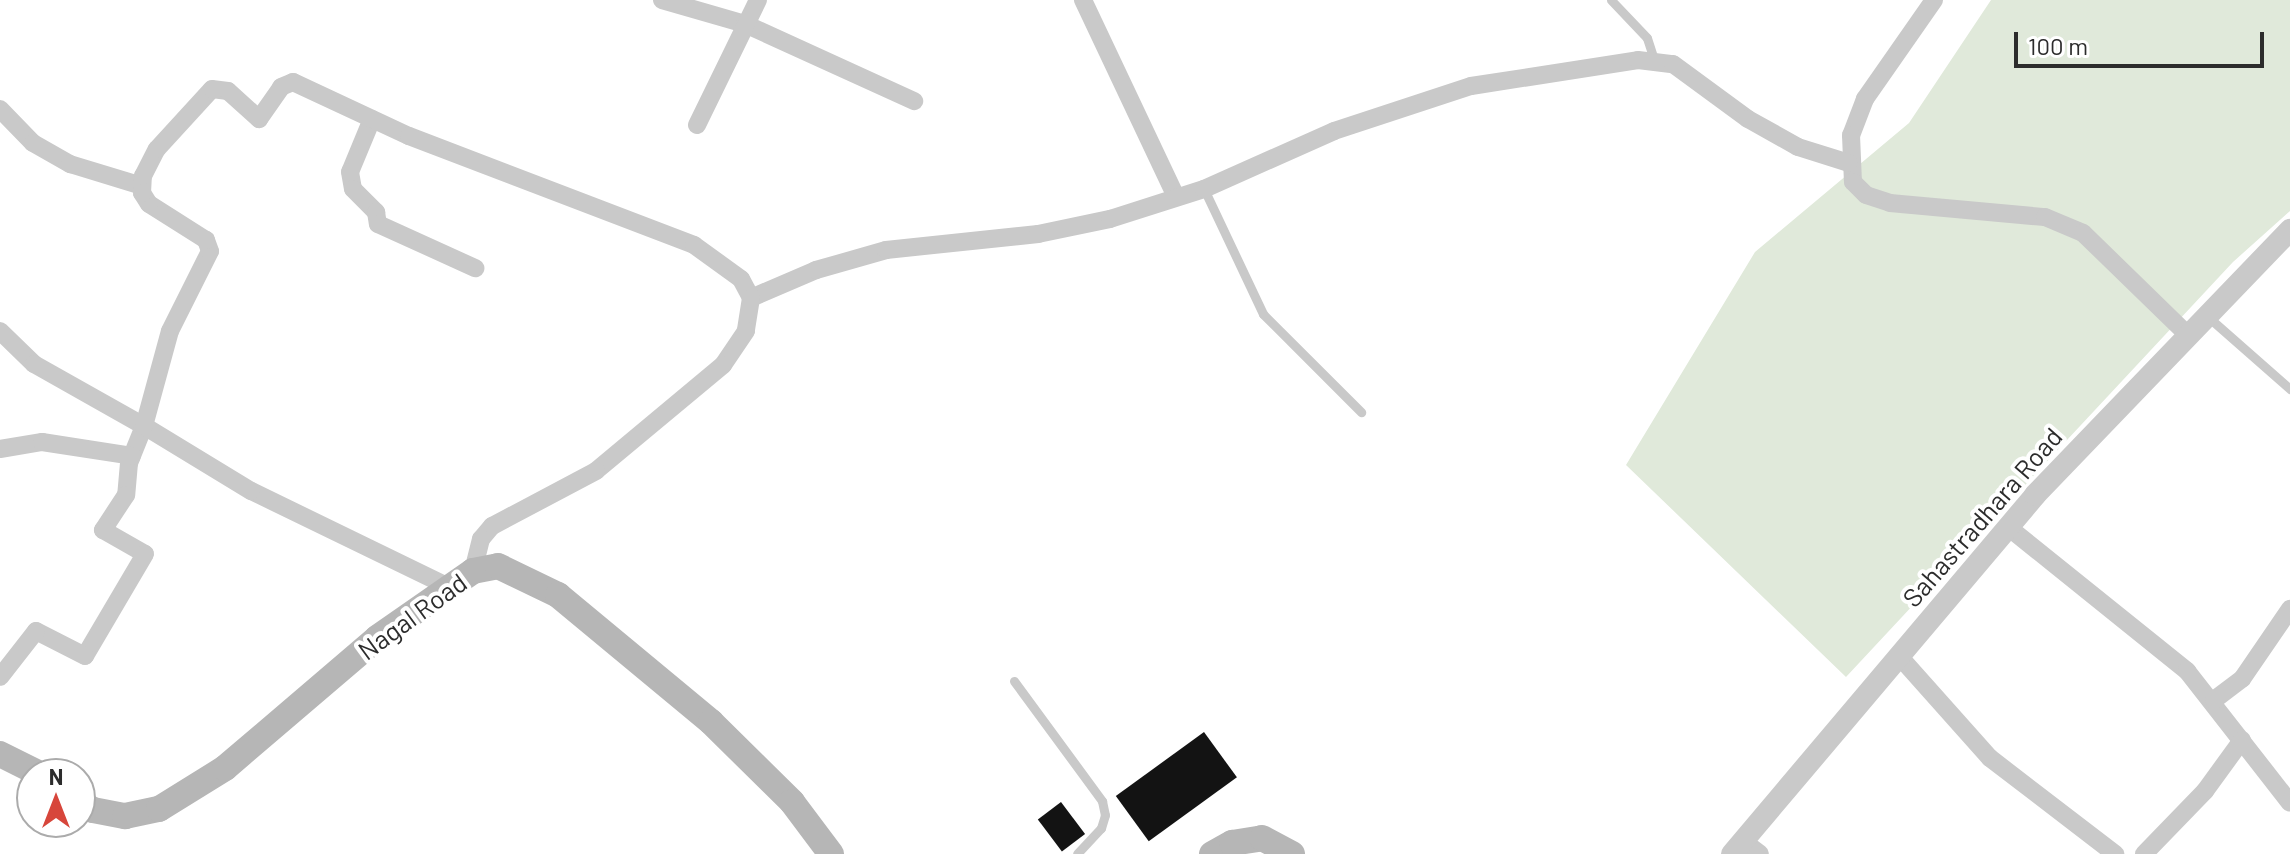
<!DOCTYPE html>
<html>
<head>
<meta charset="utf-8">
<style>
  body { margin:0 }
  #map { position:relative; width:2290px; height:854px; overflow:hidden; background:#fff; font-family:Barlow,sans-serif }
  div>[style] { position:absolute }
  .green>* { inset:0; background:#e0e9da }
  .building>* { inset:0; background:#131313; transform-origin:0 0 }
  .service>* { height:9px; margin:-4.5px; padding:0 4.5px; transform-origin:4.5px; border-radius:4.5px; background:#c9c9c9 }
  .minor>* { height:18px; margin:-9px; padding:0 9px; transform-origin:9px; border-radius:9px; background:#c9c9c9 }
  .tertiary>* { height:22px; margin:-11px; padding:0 11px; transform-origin:11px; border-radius:11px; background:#c9c9c9 }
  .secondary>* { height:26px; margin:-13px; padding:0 13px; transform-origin:13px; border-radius:13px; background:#b6b6b6 }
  span { translate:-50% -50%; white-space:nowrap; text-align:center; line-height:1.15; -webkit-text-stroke:8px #fff; paint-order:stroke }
  .street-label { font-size:26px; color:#2c2c2c }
  .north { position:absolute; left:16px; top:758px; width:80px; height:80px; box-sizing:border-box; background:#fff; border:2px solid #ababab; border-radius:50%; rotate:0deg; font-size:22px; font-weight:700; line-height:32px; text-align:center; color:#2c2c2c }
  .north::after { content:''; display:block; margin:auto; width:28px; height:36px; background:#d7463b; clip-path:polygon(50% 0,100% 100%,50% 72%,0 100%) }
  .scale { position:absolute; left:2014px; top:32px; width:250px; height:36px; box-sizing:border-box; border:4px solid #2c2c2c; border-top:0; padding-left:10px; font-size:24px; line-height:28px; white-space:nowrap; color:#2c2c2c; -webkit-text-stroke:6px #fff; paint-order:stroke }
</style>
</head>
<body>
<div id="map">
  <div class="green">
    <div style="clip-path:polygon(1991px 0,2290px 0,2290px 211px,2233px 262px,1846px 677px,1626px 465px,1755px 252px,1909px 123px)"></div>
  </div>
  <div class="building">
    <div style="left:1204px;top:732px;width:56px;height:109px;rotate:54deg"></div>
    <div style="left:1061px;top:802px;width:40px;height:29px;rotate:53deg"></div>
  </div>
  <div class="service">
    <div style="left:1611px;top:0;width:52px;rotate:46.5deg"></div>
    <div style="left:1647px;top:38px;width:22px;rotate:72deg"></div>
    <div style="left:1204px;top:189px;width:138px;rotate:64.7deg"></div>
    <div style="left:1263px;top:314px;width:139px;rotate:45deg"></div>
    <div style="left:2207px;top:316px;width:111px;rotate:41.3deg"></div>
    <div style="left:1014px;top:681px;width:149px;rotate:53.7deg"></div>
    <div style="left:1102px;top:801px;width:14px;rotate:78deg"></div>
    <div style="left:1105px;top:815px;width:14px;rotate:107deg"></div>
    <div style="left:1101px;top:828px;width:35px;rotate:133deg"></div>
  </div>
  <div class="minor">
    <div style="left:662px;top:0;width:86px;rotate:16.1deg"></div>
    <div style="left:745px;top:24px;width:186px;rotate:24.5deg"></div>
    <div style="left:1083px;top:0;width:218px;rotate:64.7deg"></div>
    <div style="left:1934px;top:0;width:121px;rotate:124.9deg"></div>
    <div style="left:1865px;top:99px;width:39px;rotate:111deg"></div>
    <div style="left:1851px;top:135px;width:47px;rotate:87.6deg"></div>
    <div style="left:1853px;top:182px;width:18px;rotate:45deg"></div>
    <div style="left:1866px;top:195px;width:25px;rotate:18deg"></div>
    <div style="left:1890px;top:203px;width:156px;rotate:5.2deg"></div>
    <div style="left:2045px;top:217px;width:41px;rotate:22.8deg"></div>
    <div style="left:2083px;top:233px;width:145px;rotate:44.2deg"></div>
    <div style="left:0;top:109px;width:47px;rotate:45.9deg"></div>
    <div style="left:33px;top:143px;width:43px;rotate:29.6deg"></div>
    <div style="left:70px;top:164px;width:75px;rotate:17deg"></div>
    <div style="left:372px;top:119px;width:57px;rotate:112.5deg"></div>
    <div style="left:350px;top:172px;width:17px;rotate:80deg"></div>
    <div style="left:353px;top:189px;width:33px;rotate:45deg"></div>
    <div style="left:376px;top:212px;width:12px;rotate:81deg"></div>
    <div style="left:378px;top:224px;width:107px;rotate:24.4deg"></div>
    <div style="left:697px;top:125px;width:139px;rotate:-64deg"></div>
    <div style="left:751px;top:298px;width:71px;rotate:-23.3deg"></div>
    <div style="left:816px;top:270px;width:73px;rotate:-15.9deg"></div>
    <div style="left:886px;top:250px;width:153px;rotate:-6deg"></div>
    <div style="left:1038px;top:234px;width:74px;rotate:-11.8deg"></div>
    <div style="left:1110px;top:219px;width:99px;rotate:-17.7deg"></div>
    <div style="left:1204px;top:189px;width:142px;rotate:-24deg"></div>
    <div style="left:1334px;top:131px;width:144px;rotate:-18.2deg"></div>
    <div style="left:1471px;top:86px;width:169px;rotate:-8.8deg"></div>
    <div style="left:1638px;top:60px;width:35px;rotate:7deg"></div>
    <div style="left:1673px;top:64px;width:93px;rotate:36.3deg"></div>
    <div style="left:1748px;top:119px;width:57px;rotate:29.2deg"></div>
    <div style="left:1798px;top:147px;width:53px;rotate:17.4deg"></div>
    <div style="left:0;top:331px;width:47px;rotate:44.1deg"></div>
    <div style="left:34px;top:364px;width:126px;rotate:29.4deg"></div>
    <div style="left:144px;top:426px;width:40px;rotate:112deg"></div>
    <div style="left:129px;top:463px;width:32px;rotate:95deg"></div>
    <div style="left:126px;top:495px;width:42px;rotate:123.3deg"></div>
    <div style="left:103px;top:530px;width:48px;rotate:29.7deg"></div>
    <div style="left:145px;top:554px;width:118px;rotate:120.5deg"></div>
    <div style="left:85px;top:656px;width:55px;rotate:-153deg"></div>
    <div style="left:36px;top:631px;width:58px;rotate:128deg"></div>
    <div style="left:0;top:449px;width:43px;rotate:-9.5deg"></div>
    <div style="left:42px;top:442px;width:91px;rotate:8.8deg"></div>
    <div style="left:2008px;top:527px;width:230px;rotate:38.8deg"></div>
    <div style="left:2187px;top:671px;width:167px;rotate:52deg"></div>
    <div style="left:449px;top:587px;width:220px;rotate:-154.1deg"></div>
    <div style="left:251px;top:491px;width:125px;rotate:-148.7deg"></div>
    <div style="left:144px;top:426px;width:98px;rotate:-74.7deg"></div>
    <div style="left:170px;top:331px;width:89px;rotate:-63.4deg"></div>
    <div style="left:210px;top:251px;width:12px;rotate:-110deg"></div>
    <div style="left:206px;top:240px;width:67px;rotate:-147.7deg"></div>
    <div style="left:149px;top:204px;width:13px;rotate:-122deg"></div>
    <div style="left:142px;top:193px;width:17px;rotate:-87deg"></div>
    <div style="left:143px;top:176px;width:30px;rotate:-63deg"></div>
    <div style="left:157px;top:149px;width:81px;rotate:-47.5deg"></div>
    <div style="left:212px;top:89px;width:16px;rotate:7deg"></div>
    <div style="left:228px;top:91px;width:42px;rotate:42.1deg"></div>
    <div style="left:259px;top:119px;width:39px;rotate:-55deg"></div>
    <div style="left:281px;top:87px;width:13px;rotate:-23deg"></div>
    <div style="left:293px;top:82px;width:128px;rotate:25deg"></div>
    <div style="left:409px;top:136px;width:305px;rotate:20.9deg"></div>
    <div style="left:694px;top:245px;width:58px;rotate:35.9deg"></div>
    <div style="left:741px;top:279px;width:21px;rotate:62deg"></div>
    <div style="left:751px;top:298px;width:33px;rotate:99deg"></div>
    <div style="left:746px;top:331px;width:41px;rotate:124.1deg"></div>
    <div style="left:723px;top:365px;width:165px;rotate:140.2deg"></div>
    <div style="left:596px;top:471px;width:118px;rotate:152.1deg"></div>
    <div style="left:492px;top:526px;width:17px;rotate:130deg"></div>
    <div style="left:481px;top:539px;width:33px;rotate:104deg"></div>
    <div style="left:1899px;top:656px;width:137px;rotate:48.3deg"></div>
    <div style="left:1990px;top:758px;width:158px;rotate:37.5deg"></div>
    <div style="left:2214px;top:700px;width:35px;rotate:-37deg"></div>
    <div style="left:2242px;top:679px;width:85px;rotate:-55.6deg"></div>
    <div style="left:1743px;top:841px;width:21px;rotate:37deg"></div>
    <div style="left:2144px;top:854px;width:88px;rotate:-45.9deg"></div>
    <div style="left:2205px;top:791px;width:63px;rotate:-54deg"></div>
  </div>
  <div class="tertiary">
    <div style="left:1732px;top:854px;width:470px;rotate:-49.8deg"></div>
    <div style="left:2035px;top:495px;width:368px;rotate:-46.1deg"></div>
  </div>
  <div class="secondary">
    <div style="left:0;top:754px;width:45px;rotate:26.6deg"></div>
    <div style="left:80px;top:802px;width:15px;rotate:32deg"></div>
    <div style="left:93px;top:810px;width:33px;rotate:11deg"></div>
    <div style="left:125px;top:816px;width:35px;rotate:-12deg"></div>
    <div style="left:159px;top:809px;width:78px;rotate:-31.8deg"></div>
    <div style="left:225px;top:768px;width:200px;rotate:-40.5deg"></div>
    <div style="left:377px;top:638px;width:117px;rotate:-34.9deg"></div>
    <div style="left:473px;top:571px;width:25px;rotate:-11deg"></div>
    <div style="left:498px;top:566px;width:67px;rotate:25.8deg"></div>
    <div style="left:558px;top:595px;width:199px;rotate:39.7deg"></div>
    <div style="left:711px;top:722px;width:114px;rotate:44.6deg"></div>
    <div style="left:792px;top:802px;width:65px;rotate:53.1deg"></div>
    <div style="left:1212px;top:854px;width:23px;rotate:-29deg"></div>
    <div style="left:1232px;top:843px;width:30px;rotate:-9deg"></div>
    <div style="left:1262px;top:838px;width:34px;rotate:28deg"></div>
  </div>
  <div class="street-label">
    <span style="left:1982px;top:517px;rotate:-49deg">Sahastradhara Road</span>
    <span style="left:412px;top:616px;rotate:-36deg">Nagal Road</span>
  </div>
  <div class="north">N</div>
  <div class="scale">100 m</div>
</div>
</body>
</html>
